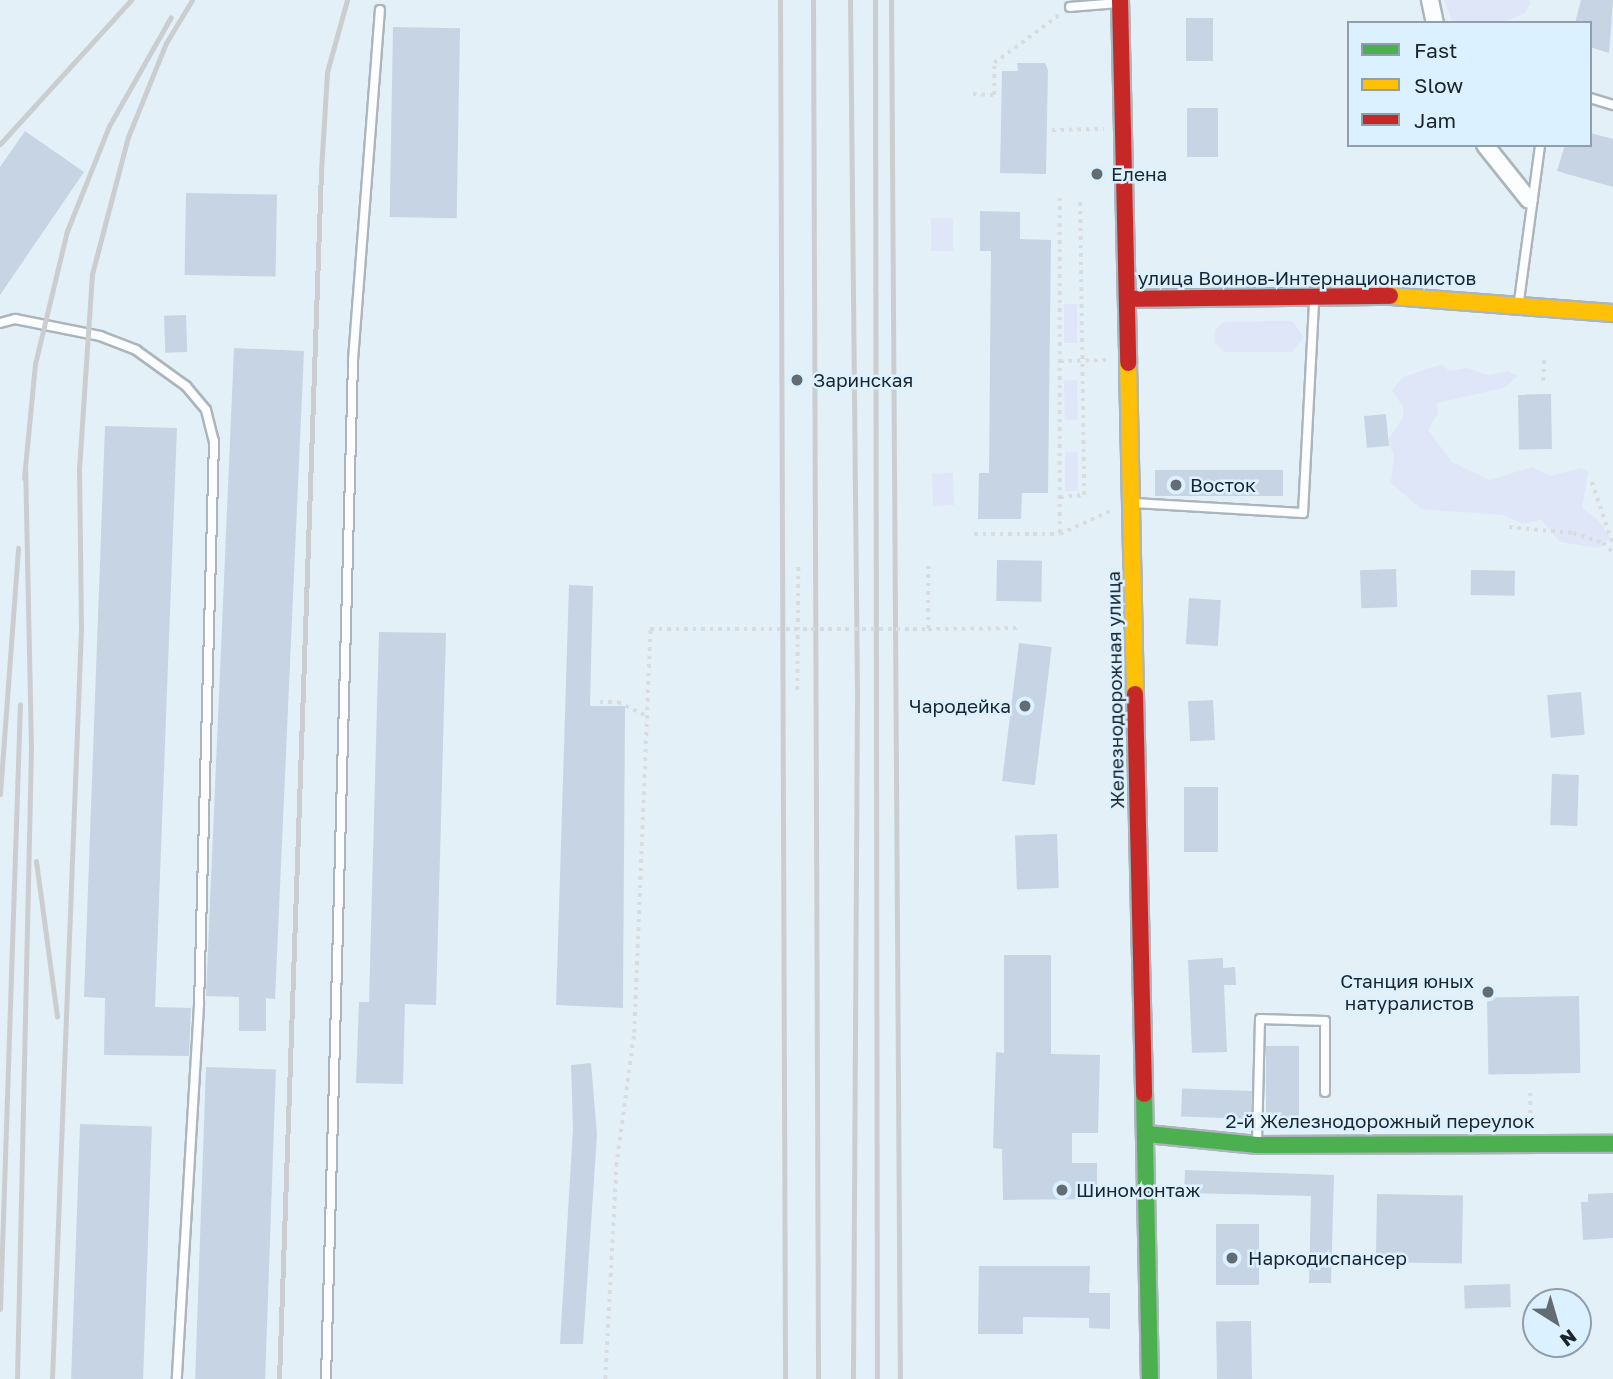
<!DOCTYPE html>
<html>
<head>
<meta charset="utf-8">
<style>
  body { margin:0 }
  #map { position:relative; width:1613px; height:1379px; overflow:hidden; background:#e4f0f7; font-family:"Golos Text",sans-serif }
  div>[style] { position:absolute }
  .green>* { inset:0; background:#dfe6f7; transform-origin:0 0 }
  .building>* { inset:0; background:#c7d4e3; transform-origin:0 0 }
  .path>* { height:3.5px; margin-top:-1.75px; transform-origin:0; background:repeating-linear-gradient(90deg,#d9dcde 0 3.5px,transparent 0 8.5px) }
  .roads { filter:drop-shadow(2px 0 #abb5bb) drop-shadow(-2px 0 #abb5bb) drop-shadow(0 2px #abb5bb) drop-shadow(0 -2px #abb5bb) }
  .lane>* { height:8px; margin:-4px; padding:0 4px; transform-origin:4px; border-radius:4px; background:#fbfdfe }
  .street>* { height:16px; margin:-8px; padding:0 8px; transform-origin:8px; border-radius:8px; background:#fbfdfe }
  .fast>* { height:16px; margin:-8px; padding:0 8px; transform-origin:8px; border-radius:8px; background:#4caf50 }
  .slow>* { height:16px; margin:-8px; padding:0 8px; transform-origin:8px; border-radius:8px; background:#ffc107 }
  .jam>* { height:16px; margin:-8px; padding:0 8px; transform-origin:8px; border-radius:8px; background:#c62828 }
  .rail>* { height:5px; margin:-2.5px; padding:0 2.5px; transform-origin:2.5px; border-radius:2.5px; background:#caced1 }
  .path-bridge>* { height:3.5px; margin-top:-1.75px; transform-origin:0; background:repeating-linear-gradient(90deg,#d9dcde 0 3.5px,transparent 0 8.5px) }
  .dots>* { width:19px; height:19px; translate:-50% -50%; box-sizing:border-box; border:4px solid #dcf1ff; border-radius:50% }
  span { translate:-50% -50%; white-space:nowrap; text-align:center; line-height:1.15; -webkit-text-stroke:5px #dcf1ff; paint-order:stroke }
  .poi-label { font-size:19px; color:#1c252c }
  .left { translate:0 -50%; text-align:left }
  .right { translate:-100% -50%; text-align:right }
  .street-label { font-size:19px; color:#1c252c }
  .legend { position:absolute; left:1347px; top:21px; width:245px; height:126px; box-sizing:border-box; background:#dcf1ff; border:2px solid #8f9fab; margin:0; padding:9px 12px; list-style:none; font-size:21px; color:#1c252c }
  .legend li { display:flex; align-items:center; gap:14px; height:35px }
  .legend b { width:35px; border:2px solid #8f9fab }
  .north { position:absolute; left:1522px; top:1288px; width:70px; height:70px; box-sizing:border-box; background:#dcf1ff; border:2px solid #8f9fab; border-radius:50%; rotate:143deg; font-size:19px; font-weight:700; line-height:28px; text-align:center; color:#1c252c }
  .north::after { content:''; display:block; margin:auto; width:24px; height:32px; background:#626c73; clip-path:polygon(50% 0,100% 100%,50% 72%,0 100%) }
</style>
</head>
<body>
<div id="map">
  <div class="green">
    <div style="clip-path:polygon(1444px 0,1529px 0,1530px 4px,1525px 13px,1502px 23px,1458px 23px,1452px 20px)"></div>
    <div style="left:931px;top:218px;width:22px;height:33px"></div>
    <div style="left:1077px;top:304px;width:39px;height:13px;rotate:90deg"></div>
    <div style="clip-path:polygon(1292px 321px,1304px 337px,1292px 352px,1224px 352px,1214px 342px,1215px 330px,1224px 322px)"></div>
    <div style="clip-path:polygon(1442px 364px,1449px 371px,1467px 368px,1487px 375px,1508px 371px,1518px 376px,1504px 388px,1436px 403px,1438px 413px,1428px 430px,1452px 462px,1490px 480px,1532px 467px,1551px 476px,1580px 468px,1588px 472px,1582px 508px,1598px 520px,1610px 538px,1599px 548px,1560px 542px,1541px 520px,1522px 524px,1504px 515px,1421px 509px,1391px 483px,1394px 454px,1387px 442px,1403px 417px,1403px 407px,1392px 390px,1403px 377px)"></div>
    <div style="left:1077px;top:380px;width:40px;height:13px;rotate:89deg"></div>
    <div style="left:1065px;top:452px;width:13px;height:39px"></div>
    <div style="left:953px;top:473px;width:32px;height:21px;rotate:88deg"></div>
  </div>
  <div class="building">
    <div style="clip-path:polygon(1581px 0,1613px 0,1609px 53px,1590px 47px,1590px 23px,1575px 23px)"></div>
    <div style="left:1186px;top:18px;width:27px;height:43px"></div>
    <div style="left:393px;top:27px;width:67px;height:190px;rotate:1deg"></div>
    <div style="clip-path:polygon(1017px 63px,1045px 63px,1048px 70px,1046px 174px,1000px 173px,1002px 71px,1018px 71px)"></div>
    <div style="left:1187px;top:108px;width:31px;height:49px"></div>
    <div style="clip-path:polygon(25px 131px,84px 172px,0 295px,0 167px)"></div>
    <div style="clip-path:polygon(1590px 133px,1613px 139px,1613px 187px,1557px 171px,1565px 145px,1590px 145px)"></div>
    <div style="left:186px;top:193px;width:91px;height:82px;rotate:1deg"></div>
    <div style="clip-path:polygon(980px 211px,1020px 212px,1020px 239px,1051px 240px,1048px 493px,1022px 493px,1021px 519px,978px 519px,979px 473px,989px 473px,991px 251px,980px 251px)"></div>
    <div style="left:186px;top:315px;width:37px;height:22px;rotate:88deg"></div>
    <div style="clip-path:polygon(234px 348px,304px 351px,275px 999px,266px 998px,266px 1031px,239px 1031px,239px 997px,206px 996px)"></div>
    <div style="left:1551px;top:394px;width:55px;height:33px;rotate:89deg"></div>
    <div style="left:1386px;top:414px;width:32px;height:22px;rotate:85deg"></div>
    <div style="clip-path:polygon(105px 426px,177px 428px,155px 1007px,191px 1008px,189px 1056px,104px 1055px,105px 998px,84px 997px)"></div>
    <div style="left:1283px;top:470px;width:26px;height:128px;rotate:90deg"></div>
    <div style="left:997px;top:560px;width:45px;height:41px;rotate:1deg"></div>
    <div style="left:1396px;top:569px;width:38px;height:36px;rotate:88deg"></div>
    <div style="left:1471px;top:570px;width:44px;height:25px;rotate:1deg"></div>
    <div style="clip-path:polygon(569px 585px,593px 586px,590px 706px,625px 706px,623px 1008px,556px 1005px)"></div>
    <div style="left:1189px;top:598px;width:32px;height:46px;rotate:4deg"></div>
    <div style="clip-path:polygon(379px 632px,446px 633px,436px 1005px,405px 1004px,403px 1084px,356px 1083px,359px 1002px,369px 1002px)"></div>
    <div style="left:1019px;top:643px;width:33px;height:139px;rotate:7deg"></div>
    <div style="left:1581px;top:692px;width:43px;height:34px;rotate:85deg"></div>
    <div style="left:1213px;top:700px;width:40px;height:25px;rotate:87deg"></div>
    <div style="left:1552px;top:774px;width:27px;height:51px;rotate:2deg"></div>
    <div style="left:1184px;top:787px;width:34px;height:65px"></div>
    <div style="left:1057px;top:834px;width:54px;height:42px;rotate:88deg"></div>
    <div style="clip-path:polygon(1004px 955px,1051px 955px,1051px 1054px,1100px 1055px,1098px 1133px,1072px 1133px,1072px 1163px,1097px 1163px,1097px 1199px,1003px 1200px,1002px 1149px,993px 1148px,996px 1052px,1004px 1053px)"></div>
    <div style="clip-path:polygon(1223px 958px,1223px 968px,1235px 967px,1236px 985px,1224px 985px,1227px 1052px,1192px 1053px,1188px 960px)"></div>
    <div style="left:1579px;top:996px;width:77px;height:92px;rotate:89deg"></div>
    <div style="left:1266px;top:1046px;width:33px;height:81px"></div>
    <div style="clip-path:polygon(591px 1063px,597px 1135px,583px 1344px,560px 1344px,573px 1129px,571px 1065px)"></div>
    <div style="left:206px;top:1067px;width:70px;height:312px;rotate:2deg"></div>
    <div style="left:1252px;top:1091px;width:28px;height:70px;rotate:92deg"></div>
    <div style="left:80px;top:1124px;width:72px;height:255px;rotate:2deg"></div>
    <div style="clip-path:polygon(1185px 1170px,1334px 1175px,1331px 1283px,1309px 1283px,1311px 1196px,1184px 1193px)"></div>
    <div style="clip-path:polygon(1613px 1193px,1613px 1238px,1583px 1240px,1581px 1202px,1588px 1202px,1588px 1194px)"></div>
    <div style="left:1377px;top:1194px;width:86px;height:68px;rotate:1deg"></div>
    <div style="left:1216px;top:1224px;width:43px;height:61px"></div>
    <div style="clip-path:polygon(979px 1266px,1090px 1266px,1089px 1293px,1110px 1293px,1110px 1329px,1089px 1328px,1089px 1318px,1023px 1317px,1023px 1334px,978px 1334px)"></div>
    <div style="left:1510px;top:1284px;width:23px;height:46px;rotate:88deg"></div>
    <div style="left:1251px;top:1321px;width:58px;height:35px;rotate:89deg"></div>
  </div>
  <div class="path">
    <div style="left:973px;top:94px;width:21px;rotate:3deg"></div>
    <div style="left:994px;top:95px;width:32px;rotate:-90deg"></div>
    <div style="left:994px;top:63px;width:81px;rotate:-36.4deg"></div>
    <div style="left:1052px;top:130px;width:52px;rotate:-1.1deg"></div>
    <div style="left:1060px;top:198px;width:336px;rotate:90deg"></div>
    <div style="left:1060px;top:361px;width:46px;rotate:-1.2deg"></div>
    <div style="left:1543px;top:381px;width:22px;rotate:-87deg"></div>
    <div style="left:1592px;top:482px;width:65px;rotate:71.3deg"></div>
    <div style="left:1060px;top:497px;width:24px;rotate:-5deg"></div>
    <div style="left:1084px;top:495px;width:298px;rotate:-90.8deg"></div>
    <div style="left:1509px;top:527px;width:64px;rotate:5.4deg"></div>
    <div style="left:1573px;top:533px;width:32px;rotate:18deg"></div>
    <div style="left:1603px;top:543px;width:13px;rotate:42deg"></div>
    <div style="left:974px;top:534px;width:86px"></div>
    <div style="left:1060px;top:534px;width:55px;rotate:-24.7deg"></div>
    <div style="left:928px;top:629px;width:93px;rotate:-0.6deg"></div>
    <div style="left:797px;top:690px;width:127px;rotate:-89.5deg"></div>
    <div style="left:600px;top:702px;width:18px"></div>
    <div style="left:618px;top:702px;width:32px;rotate:26deg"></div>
    <div style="left:1530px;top:1122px;width:33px;rotate:-90deg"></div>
    <div style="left:605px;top:1379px;width:213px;rotate:-87deg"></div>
    <div style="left:616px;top:1166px;width:134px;rotate:-82.3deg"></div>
    <div style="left:634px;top:1033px;width:404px;rotate:-87.7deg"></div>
  </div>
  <div class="roads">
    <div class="lane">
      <div style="left:1070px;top:7px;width:48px;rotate:-4.8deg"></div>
      <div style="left:1590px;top:98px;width:24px;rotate:17deg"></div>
      <div style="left:1519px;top:301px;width:157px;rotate:-82.3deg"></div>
      <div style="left:0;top:323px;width:16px;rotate:-15deg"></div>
      <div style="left:15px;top:319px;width:87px;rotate:11.3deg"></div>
      <div style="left:100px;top:336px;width:39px;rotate:21deg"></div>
      <div style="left:136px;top:350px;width:62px;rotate:35.8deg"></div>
      <div style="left:186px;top:386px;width:31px;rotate:50deg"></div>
      <div style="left:206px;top:410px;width:32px;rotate:76deg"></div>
      <div style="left:214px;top:441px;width:564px;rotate:91.52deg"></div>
      <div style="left:199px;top:1005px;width:375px;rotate:93.4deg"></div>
      <div style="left:1134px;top:503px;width:169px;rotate:3.4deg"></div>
      <div style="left:1303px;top:513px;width:213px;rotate:-87deg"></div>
      <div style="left:1257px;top:1142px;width:123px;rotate:-88.6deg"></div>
      <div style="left:1260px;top:1019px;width:65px;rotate:1.8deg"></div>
      <div style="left:1325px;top:1021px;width:71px;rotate:90deg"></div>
      <div style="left:326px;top:1379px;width:1019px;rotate:-88.48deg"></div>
      <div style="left:353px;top:360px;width:351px;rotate:-85.6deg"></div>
    </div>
    <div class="street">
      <div style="left:1430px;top:0;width:24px;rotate:78deg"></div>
      <div style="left:1485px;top:145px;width:70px;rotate:51.3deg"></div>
    </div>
    <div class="fast">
      <div style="left:1144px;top:1094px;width:285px;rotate:88.8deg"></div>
      <div style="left:1147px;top:1134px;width:111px;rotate:5.7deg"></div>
      <div style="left:1257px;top:1145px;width:356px;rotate:-0.2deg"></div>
    </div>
    <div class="slow">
      <div style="left:1390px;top:296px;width:224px;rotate:4.4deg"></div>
      <div style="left:1128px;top:363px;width:331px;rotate:88.8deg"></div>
    </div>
    <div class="jam">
      <div style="left:1120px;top:0;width:363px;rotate:88.7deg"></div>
      <div style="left:1127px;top:299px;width:263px;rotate:-0.7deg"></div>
      <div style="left:1135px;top:694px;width:400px;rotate:88.7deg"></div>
    </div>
  </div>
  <div class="rail">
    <div style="left:780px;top:0;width:1379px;rotate:89.79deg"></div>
    <div style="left:813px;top:0;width:1379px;rotate:89.79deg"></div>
    <div style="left:850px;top:0;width:697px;rotate:89.42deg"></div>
    <div style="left:857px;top:697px;width:682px;rotate:90.34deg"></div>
    <div style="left:875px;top:0;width:1379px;rotate:89.92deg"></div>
    <div style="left:891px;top:0;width:1379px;rotate:89.63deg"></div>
    <div style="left:0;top:144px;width:195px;rotate:-47.7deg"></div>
    <div style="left:24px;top:478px;width:115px;rotate:-84.5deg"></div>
    <div style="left:35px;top:364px;width:137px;rotate:-76.5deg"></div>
    <div style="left:67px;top:231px;width:113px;rotate:-68.2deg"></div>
    <div style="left:109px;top:126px;width:125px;rotate:-60.4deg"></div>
    <div style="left:0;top:794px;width:247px;rotate:-85.8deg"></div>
    <div style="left:36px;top:861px;width:157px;rotate:82.3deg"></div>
    <div style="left:0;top:1309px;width:605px;rotate:-88.11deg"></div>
    <div style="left:17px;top:1379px;width:631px;rotate:-88.73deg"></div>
    <div style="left:31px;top:748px;width:279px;rotate:-91.2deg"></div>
    <div style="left:52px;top:1379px;width:751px;rotate:-87.79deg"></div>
    <div style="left:81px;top:629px;width:160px;rotate:-90.7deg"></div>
    <div style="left:79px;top:469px;width:195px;rotate:-86.2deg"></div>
    <div style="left:92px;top:274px;width:142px;rotate:-75.3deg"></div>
    <div style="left:128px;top:137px;width:101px;rotate:-68deg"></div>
    <div style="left:166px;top:43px;width:50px;rotate:-58.8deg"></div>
    <div style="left:279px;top:1379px;width:1209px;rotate:-88.01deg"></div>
    <div style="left:321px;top:171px;width:99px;rotate:-86.5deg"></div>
    <div style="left:327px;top:72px;width:75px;rotate:-74.5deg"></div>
  </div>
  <div class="path-bridge">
    <div style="left:650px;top:629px;width:278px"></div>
    <div style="left:928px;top:629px;width:66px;rotate:-90deg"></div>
  </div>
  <div class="dots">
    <div style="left:1097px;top:174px;background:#626c73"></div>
    <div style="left:797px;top:380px;background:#626c73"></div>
    <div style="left:1176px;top:485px;background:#626c73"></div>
    <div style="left:1025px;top:706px;background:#626c73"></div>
    <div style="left:1488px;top:992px;background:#626c73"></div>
    <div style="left:1062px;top:1190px;background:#626c73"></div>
    <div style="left:1232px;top:1258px;background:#626c73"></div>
  </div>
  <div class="poi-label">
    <span class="left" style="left:1111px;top:174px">Елена</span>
    <span class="left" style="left:813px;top:380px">Заринская</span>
    <span class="left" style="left:1190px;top:485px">Восток</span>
    <span class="right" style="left:1011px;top:706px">Чародейка</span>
    <span class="right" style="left:1474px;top:992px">Станция юных<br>натуралистов</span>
    <span class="left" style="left:1076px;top:1190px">Шиномонтаж</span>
    <span class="left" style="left:1248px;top:1258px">Наркодиспансер</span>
  </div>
  <div class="street-label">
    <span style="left:1307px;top:278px">улица Воинов-Интернационалистов</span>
    <span style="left:1115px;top:690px;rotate:-91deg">Железнодорожная улица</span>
    <span style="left:1380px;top:1121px">2-й Железнодорожный переулок</span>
  </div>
  <ul class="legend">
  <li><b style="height:9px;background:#4caf50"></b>Fast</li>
  <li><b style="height:9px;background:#ffc107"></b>Slow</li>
  <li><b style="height:9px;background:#c62828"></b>Jam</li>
  </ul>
  <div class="north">N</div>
</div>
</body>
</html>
